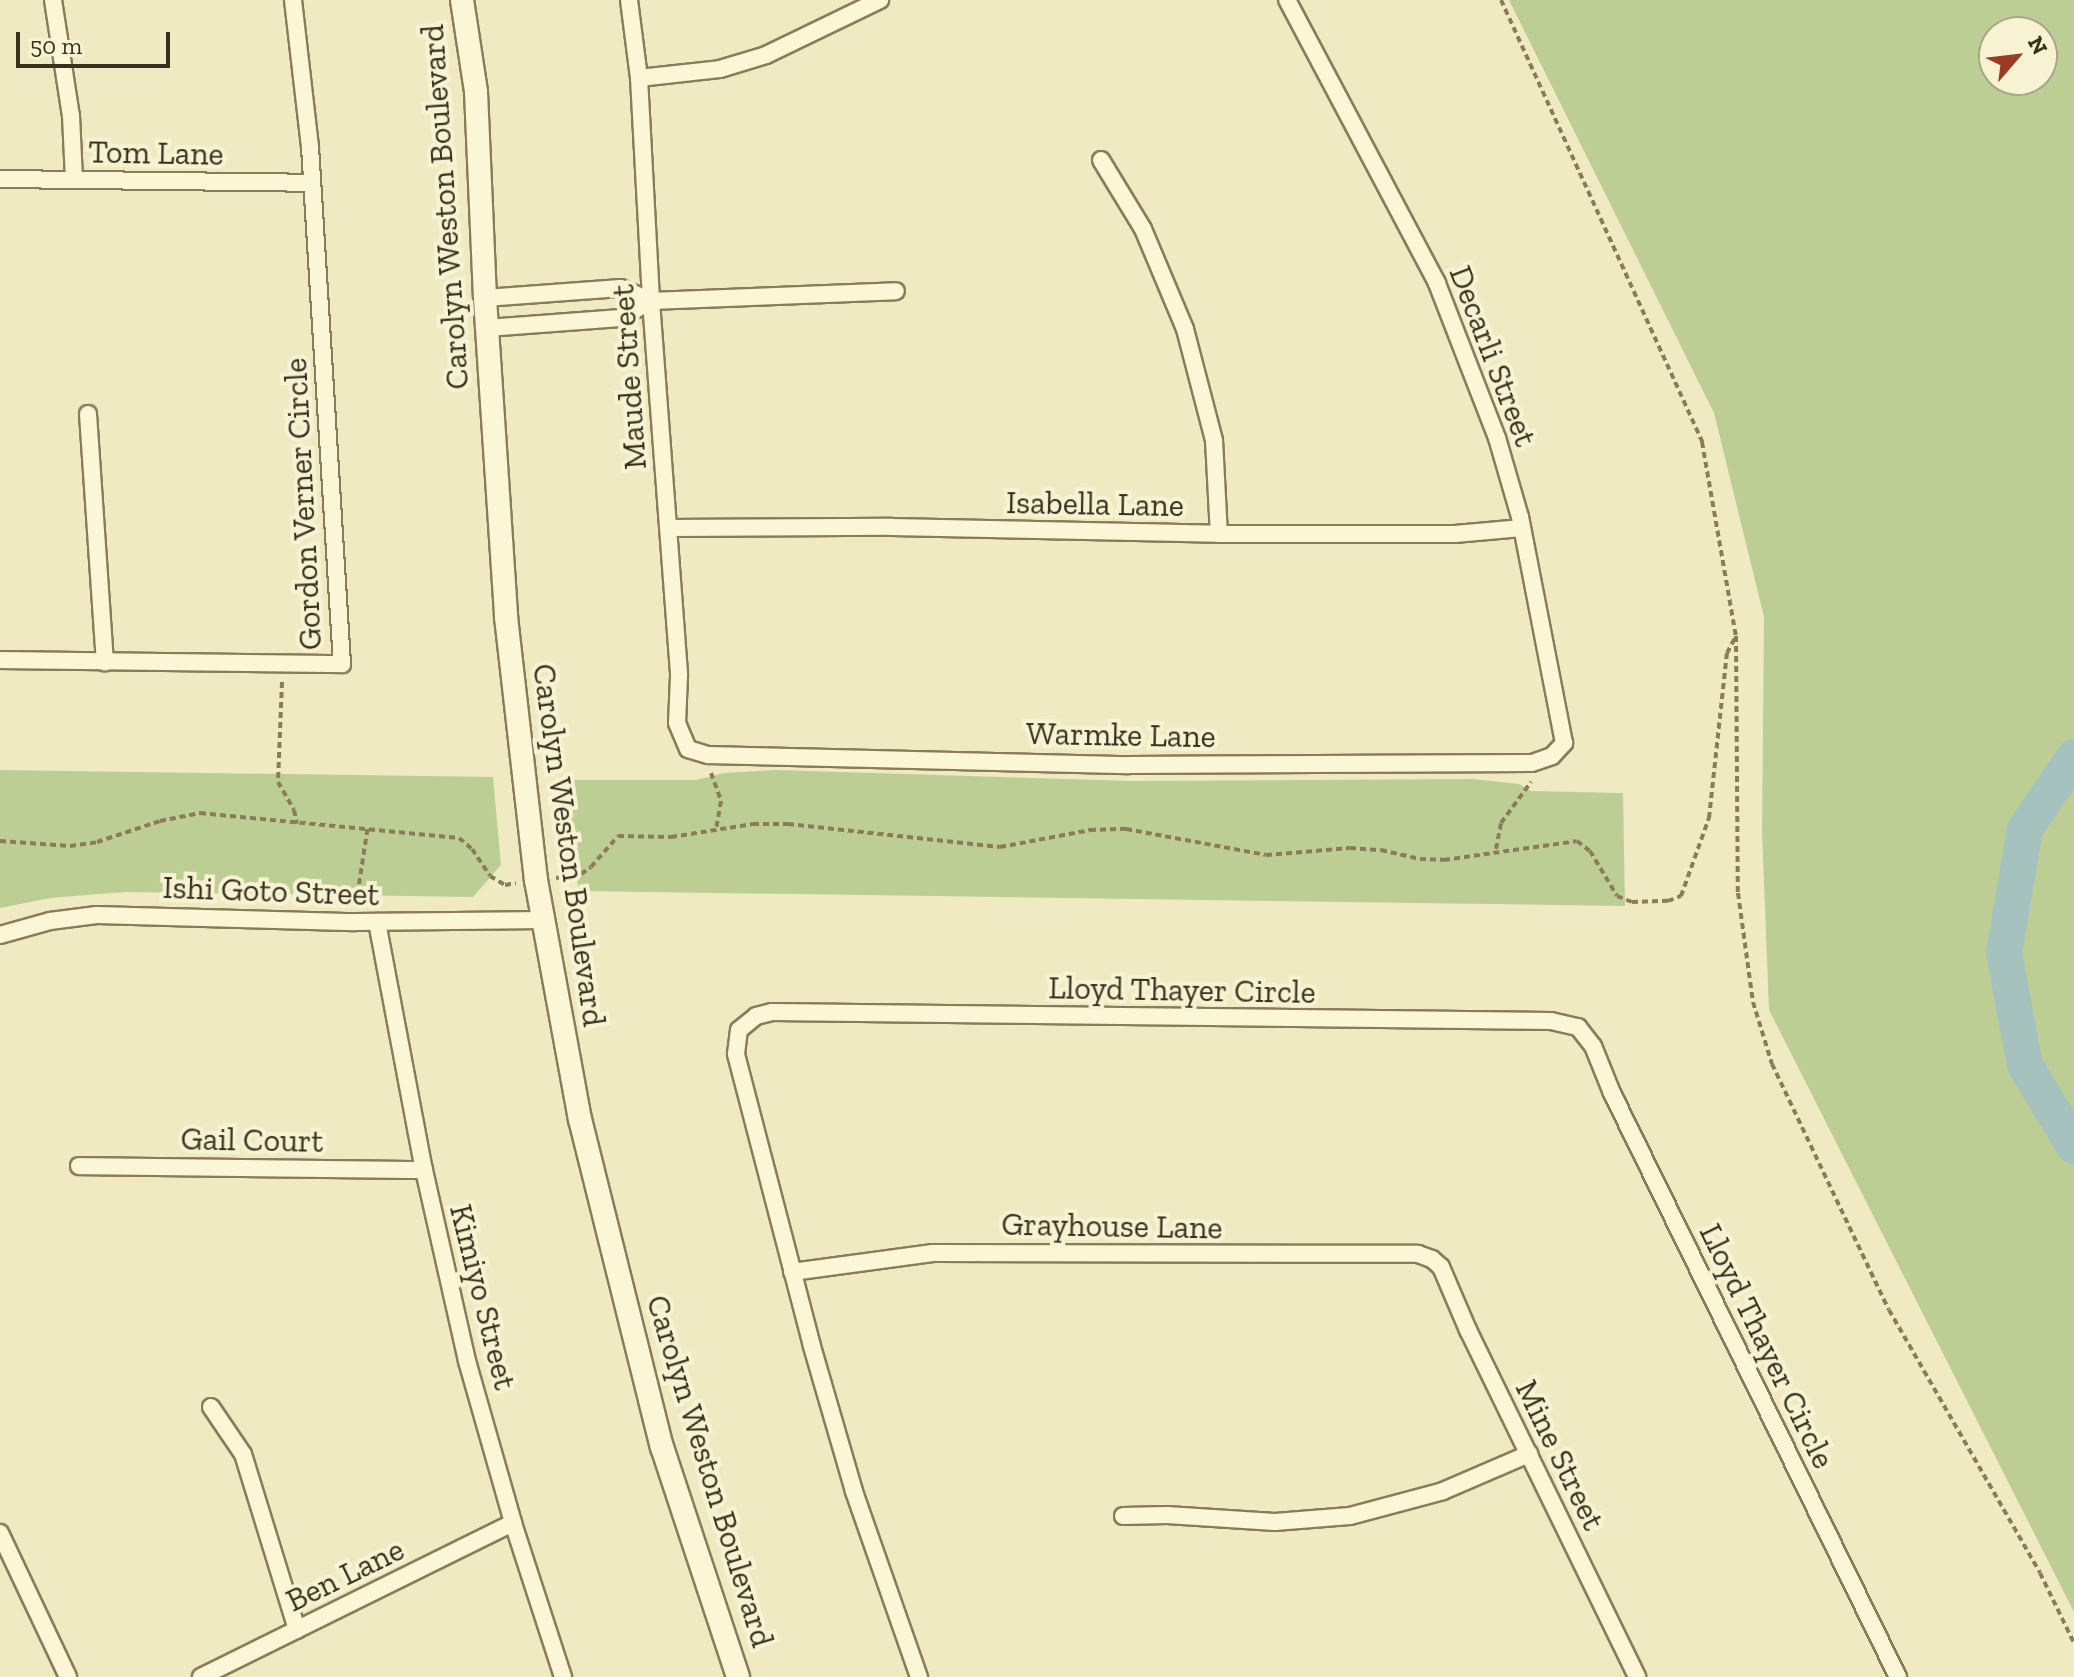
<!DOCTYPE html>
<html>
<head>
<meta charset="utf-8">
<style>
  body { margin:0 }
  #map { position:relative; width:2074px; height:1677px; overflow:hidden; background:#f0eac2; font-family:"Zilla Slab",serif }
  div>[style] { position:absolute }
  .green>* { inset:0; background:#bdce95 }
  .river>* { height:36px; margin:-18px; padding:0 18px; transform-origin:18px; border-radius:18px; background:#a5c2bf }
  .path>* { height:4px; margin-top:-2px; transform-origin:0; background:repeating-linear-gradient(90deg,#8a7c58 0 6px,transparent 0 10px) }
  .roads { filter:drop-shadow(2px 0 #8a7c58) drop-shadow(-2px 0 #8a7c58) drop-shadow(0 2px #8a7c58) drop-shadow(0 -2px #8a7c58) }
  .street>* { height:16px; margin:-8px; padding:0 8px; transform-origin:8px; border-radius:8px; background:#faf6d6 }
  .secondary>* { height:22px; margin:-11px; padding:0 11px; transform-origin:11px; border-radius:11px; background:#faf6d6 }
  span { translate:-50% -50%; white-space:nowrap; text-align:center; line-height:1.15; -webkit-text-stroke:8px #f7f3d2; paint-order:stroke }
  .street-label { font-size:32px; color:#39301d }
  .north { position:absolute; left:1978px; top:16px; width:80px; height:80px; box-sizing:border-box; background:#f7f3d2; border:2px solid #aba58a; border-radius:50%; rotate:62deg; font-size:22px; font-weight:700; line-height:32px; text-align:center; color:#39301d }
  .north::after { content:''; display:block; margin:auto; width:28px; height:36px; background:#9c3a26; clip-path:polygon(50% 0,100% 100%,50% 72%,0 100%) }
  .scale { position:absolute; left:16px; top:32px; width:154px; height:36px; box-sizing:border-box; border:4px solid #39301d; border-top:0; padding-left:10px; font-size:24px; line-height:28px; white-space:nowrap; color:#39301d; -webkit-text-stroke:6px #f7f3d2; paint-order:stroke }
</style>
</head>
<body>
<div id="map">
  <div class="green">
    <div style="clip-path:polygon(evenodd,1509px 0,2074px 0,2074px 1612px,1769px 1010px,1762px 832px,1764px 617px,1714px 413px,1509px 0,1994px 32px,2042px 32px,2042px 80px,1994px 80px,1994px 32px)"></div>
    <div style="clip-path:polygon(0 770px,493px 777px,501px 865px,473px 897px,125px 892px,50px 898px,0 908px)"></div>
    <div style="clip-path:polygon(777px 770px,1132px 781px,1473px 779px,1519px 784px,1531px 791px,1623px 793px,1625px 906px,579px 891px,565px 806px,567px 780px,696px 780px,724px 773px)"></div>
  </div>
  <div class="river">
    <div style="left:2074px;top:757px;width:87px;rotate:124.2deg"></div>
    <div style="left:2025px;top:829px;width:126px;rotate:99.6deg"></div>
    <div style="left:2004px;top:953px;width:114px;rotate:79.4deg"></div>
    <div style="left:2025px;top:1065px;width:95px;rotate:58.8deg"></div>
  </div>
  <div class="path">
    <div style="left:1501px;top:0;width:486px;rotate:65.5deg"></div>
    <div style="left:1702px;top:442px;width:197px;rotate:80.1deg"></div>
    <div style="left:1736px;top:636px;width:257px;rotate:89.6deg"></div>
    <div style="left:1738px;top:893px;width:110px;rotate:82.2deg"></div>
    <div style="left:1753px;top:1002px;width:65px;rotate:73deg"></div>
    <div style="left:1772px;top:1064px;width:272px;rotate:64.6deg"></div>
    <div style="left:1889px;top:1310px;width:303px;rotate:60.1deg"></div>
    <div style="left:2040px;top:1573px;width:78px;rotate:64.1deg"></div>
    <div style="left:282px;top:682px;width:100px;rotate:92.3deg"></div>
    <div style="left:278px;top:782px;width:32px;rotate:60deg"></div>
    <div style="left:294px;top:810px;width:14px;rotate:78deg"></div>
    <div style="left:711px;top:773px;width:30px;rotate:70deg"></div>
    <div style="left:721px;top:801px;width:27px;rotate:100deg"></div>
    <div style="left:0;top:841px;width:70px;rotate:4.1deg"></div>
    <div style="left:70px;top:846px;width:27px;rotate:-8deg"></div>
    <div style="left:97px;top:842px;width:66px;rotate:-18.4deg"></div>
    <div style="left:160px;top:821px;width:41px;rotate:-11.3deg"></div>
    <div style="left:200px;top:813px;width:260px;rotate:5.5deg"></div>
    <div style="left:459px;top:838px;width:17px;rotate:40deg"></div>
    <div style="left:472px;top:849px;width:32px;rotate:56deg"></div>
    <div style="left:490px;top:876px;width:17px;rotate:31deg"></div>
    <div style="left:505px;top:885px;width:11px;rotate:-10deg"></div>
    <div style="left:1496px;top:849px;width:26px;rotate:-79deg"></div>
    <div style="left:1501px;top:823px;width:51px;rotate:-53.8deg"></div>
    <div style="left:556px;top:878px;width:25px;rotate:-9deg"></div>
    <div style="left:581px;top:874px;width:12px;rotate:-35deg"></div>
    <div style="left:591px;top:867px;width:41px;rotate:-48.9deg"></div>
    <div style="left:618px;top:836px;width:53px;rotate:1.1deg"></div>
    <div style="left:671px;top:837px;width:83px;rotate:-9deg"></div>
    <div style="left:753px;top:824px;width:35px"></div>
    <div style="left:788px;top:824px;width:213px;rotate:6.2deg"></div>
    <div style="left:1000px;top:847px;width:92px;rotate:-10.7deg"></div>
    <div style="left:1090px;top:830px;width:36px;rotate:-2deg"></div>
    <div style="left:1126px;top:829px;width:142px;rotate:10.5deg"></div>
    <div style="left:1266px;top:855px;width:84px;rotate:-4.8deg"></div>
    <div style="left:1350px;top:848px;width:31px;rotate:4deg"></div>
    <div style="left:1381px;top:850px;width:40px;rotate:13deg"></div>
    <div style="left:1420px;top:859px;width:24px;rotate:2deg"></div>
    <div style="left:1444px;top:860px;width:134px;rotate:-8.1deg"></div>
    <div style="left:1577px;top:841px;width:16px;rotate:38deg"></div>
    <div style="left:1590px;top:851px;width:52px;rotate:59deg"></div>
    <div style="left:1617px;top:896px;width:16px;rotate:22deg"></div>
    <div style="left:1632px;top:902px;width:36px;rotate:-2deg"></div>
    <div style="left:1668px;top:901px;width:14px;rotate:-21deg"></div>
    <div style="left:1681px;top:896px;width:83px;rotate:-70.3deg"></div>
    <div style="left:1709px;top:818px;width:166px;rotate:-83.8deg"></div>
    <div style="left:1727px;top:653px;width:19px;rotate:-62deg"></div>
    <div style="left:356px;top:904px;width:79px;rotate:-81.3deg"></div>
  </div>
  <div class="roads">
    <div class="street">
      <div style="left:53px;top:0;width:117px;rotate:81.2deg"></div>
      <div style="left:71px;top:116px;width:64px;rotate:87.3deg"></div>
      <div style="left:629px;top:0;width:79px;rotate:82.7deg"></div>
      <div style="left:639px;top:78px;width:223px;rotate:86.9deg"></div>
      <div style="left:651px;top:301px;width:376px;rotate:85.7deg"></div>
      <div style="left:679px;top:676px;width:47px;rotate:92.4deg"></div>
      <div style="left:677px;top:723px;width:28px;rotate:67deg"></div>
      <div style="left:688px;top:749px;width:21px;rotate:17deg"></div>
      <div style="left:708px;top:755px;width:421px;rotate:1.4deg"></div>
      <div style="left:1129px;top:765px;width:403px;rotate:-0.3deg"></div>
      <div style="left:1532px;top:763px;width:21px;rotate:-19deg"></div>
      <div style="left:1552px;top:756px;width:18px;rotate:-47deg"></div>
      <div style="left:1564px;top:743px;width:230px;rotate:-101deg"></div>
      <div style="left:1520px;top:517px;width:82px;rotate:-106.2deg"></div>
      <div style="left:1497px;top:438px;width:166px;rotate:-111.2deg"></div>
      <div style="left:1437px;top:283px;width:320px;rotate:-117.9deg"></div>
      <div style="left:639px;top:78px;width:81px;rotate:-6.3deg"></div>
      <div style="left:720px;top:69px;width:48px;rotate:-16.9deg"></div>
      <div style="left:766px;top:55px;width:127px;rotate:-25.8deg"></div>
      <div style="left:1101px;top:160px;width:81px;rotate:58.7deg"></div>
      <div style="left:1143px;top:229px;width:108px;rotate:67.2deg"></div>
      <div style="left:1185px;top:329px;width:115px;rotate:75.4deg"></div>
      <div style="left:1214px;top:440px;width:94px;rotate:87deg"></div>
      <div style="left:0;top:179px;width:311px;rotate:0.7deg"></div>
      <div style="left:485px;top:298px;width:136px;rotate:-4.2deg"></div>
      <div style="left:621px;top:288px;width:33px;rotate:23deg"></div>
      <div style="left:487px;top:328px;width:134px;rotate:-4.3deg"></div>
      <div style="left:621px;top:318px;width:34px;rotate:-30deg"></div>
      <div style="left:651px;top:301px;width:245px;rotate:-2.3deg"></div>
      <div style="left:88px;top:414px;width:249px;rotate:86.1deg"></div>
      <div style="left:668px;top:528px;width:224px;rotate:-0.3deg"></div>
      <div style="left:892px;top:527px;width:327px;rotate:1.2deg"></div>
      <div style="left:1219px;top:534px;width:236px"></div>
      <div style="left:1455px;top:534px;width:67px;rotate:-5.1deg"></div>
      <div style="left:0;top:660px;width:342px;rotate:0.7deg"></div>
      <div style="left:342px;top:664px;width:518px;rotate:-93.54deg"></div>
      <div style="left:310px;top:147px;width:148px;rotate:-96.6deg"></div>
      <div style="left:377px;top:922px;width:252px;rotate:79.3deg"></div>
      <div style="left:424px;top:1170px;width:196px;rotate:77.3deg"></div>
      <div style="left:467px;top:1361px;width:168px;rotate:74.1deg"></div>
      <div style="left:513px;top:1523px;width:162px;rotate:72deg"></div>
      <div style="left:0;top:935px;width:52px;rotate:-15.6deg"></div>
      <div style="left:50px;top:921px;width:47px;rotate:-7.3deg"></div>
      <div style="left:97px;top:915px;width:258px;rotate:1.6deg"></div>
      <div style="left:355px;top:922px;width:189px;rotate:-0.6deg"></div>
      <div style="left:79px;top:1166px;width:345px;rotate:0.7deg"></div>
      <div style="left:792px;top:1272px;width:142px;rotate:-7.7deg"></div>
      <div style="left:933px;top:1253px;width:485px;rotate:0.1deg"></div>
      <div style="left:1418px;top:1254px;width:15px;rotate:20deg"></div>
      <div style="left:1432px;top:1259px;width:12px;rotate:42deg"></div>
      <div style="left:1441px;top:1267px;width:69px;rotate:66.8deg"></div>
      <div style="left:1468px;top:1330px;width:386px;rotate:64deg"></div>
      <div style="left:211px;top:1407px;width:57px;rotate:55.8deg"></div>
      <div style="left:243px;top:1454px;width:184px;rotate:72.9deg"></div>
      <div style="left:1123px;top:1516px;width:44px;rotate:-1.3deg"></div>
      <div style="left:1167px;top:1515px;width:108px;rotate:3.7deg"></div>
      <div style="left:1275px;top:1522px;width:75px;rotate:-4.6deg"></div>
      <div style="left:1350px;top:1516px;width:96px;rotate:-15deg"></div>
      <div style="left:1443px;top:1491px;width:94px;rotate:-23.3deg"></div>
      <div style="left:0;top:1533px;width:159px;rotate:64.7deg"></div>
      <div style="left:201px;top:1677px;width:348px;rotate:-26.3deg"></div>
      <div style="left:919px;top:1677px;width:197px;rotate:-109.3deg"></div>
      <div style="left:854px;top:1491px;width:151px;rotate:-106.2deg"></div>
      <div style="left:812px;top:1346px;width:302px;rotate:-104.6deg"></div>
      <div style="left:736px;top:1054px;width:24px;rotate:-83deg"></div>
      <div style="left:739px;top:1030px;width:22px;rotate:-39deg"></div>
      <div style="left:756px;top:1016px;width:16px;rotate:-14deg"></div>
      <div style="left:772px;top:1012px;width:779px;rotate:0.66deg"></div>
      <div style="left:1551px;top:1021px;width:28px;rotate:13deg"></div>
      <div style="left:1578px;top:1027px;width:24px;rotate:52deg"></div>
      <div style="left:1593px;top:1046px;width:51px;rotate:68deg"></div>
      <div style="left:1612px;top:1093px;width:650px;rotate:63.91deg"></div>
    </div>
    <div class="secondary">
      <div style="left:462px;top:0;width:93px;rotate:81.3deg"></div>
      <div style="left:476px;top:92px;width:206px;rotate:87.5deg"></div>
      <div style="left:485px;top:298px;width:320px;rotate:86.2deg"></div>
      <div style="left:506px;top:617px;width:265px;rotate:83.5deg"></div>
      <div style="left:536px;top:880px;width:243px;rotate:79.6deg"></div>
      <div style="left:580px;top:1119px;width:338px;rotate:76deg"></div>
      <div style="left:662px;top:1447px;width:242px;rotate:71.7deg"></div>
    </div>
  </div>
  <div class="street-label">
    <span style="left:156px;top:153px;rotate:1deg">Tom Lane</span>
    <span style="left:445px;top:207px;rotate:-94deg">Carolyn Weston Boulevard</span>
    <span style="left:1493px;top:356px;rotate:69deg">Decarli Street</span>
    <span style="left:629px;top:377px;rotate:-94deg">Maude Street</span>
    <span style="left:303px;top:504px;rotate:-93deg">Gordon Verner Circle</span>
    <span style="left:1095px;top:504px;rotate:1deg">Isabella Lane</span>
    <span style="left:1121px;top:735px;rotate:1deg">Warmke Lane</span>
    <span style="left:569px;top:845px;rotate:82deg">Carolyn Weston Boulevard</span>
    <span style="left:271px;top:891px;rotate:2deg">Ishi Goto Street</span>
    <span style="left:1182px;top:990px;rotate:1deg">Lloyd Thayer Circle</span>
    <span style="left:252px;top:1140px;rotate:1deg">Gail Court</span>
    <span style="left:1112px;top:1226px;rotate:1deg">Grayhouse Lane</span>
    <span style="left:483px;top:1297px;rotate:76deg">Kimiyo Street</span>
    <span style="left:1767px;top:1346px;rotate:64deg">Lloyd Thayer Circle</span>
    <span style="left:1560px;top:1455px;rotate:64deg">Mine Street</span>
    <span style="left:710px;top:1471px;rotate:73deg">Carolyn Weston Boulevard</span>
    <span style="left:345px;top:1575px;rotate:-26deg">Ben Lane</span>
  </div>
  <div class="north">N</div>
  <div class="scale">50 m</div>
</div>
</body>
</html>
